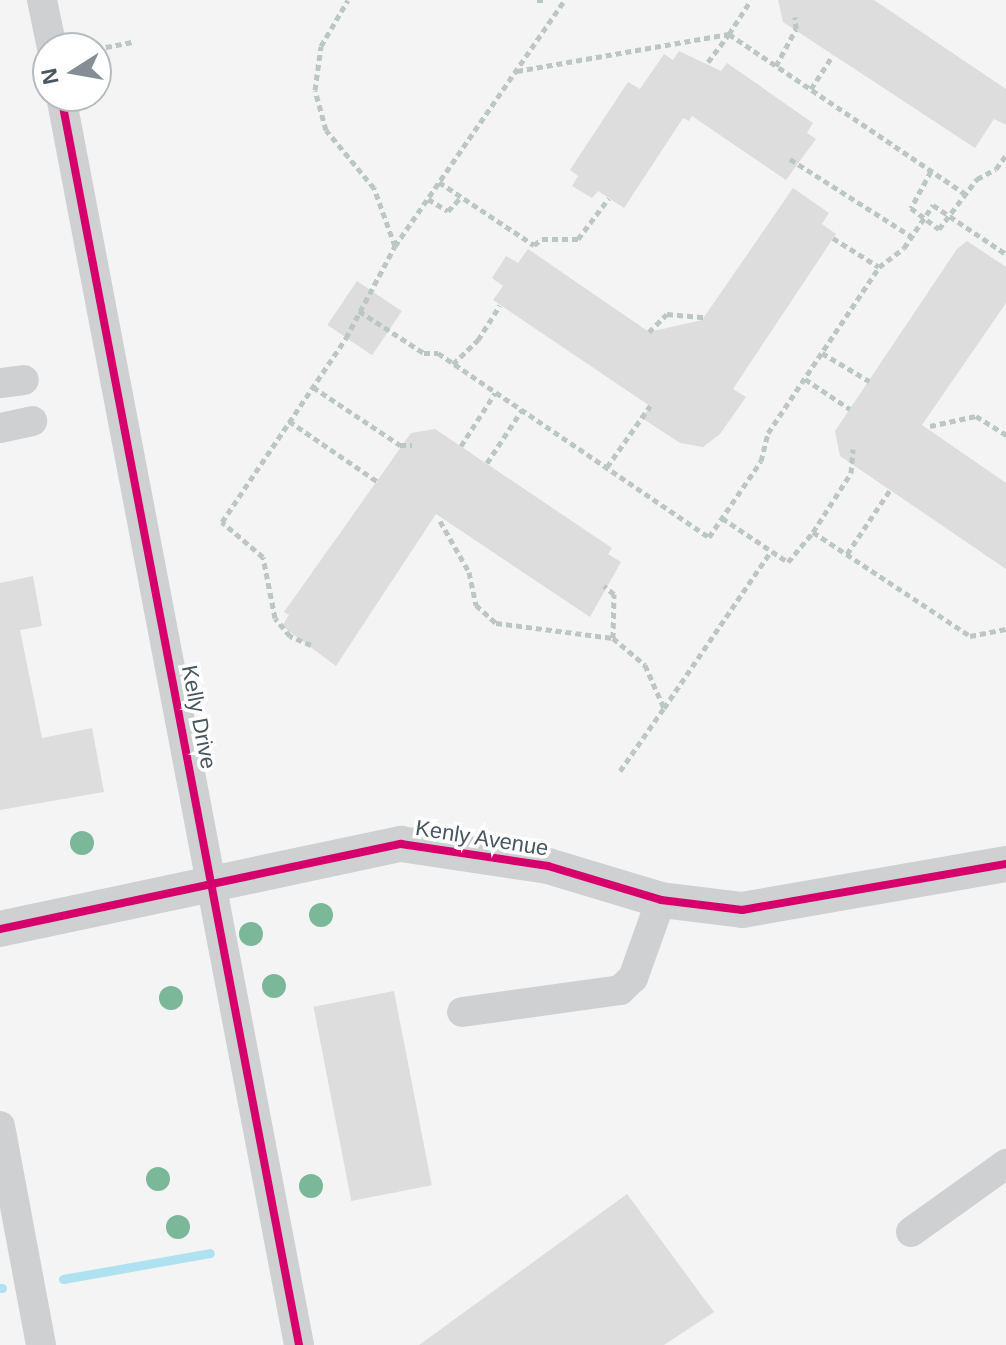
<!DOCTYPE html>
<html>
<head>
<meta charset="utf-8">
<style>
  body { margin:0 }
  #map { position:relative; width:1006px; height:1345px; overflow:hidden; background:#f4f4f4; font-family:Arial,sans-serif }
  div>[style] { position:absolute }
  .stream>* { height:9px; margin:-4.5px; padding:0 4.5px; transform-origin:4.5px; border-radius:4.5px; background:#aee2f0 }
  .building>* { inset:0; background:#ddddde; transform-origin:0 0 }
  .path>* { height:5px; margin-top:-2.5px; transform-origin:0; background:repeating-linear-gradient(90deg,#bcc7c4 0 6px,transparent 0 10px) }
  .minor>* { height:30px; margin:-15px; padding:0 15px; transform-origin:15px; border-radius:15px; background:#ced0d2 }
  .tertiary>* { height:36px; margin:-18px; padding:0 18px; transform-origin:18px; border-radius:18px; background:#ced0d2 }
  .cycleway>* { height:8px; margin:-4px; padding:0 4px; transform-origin:4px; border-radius:4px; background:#d6006c }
  .trees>* { width:24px; height:24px; margin:-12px; border-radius:50%; background:#7ab899 }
  span { translate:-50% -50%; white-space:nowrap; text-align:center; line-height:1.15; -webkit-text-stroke:7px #fff; paint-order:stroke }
  .street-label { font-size:22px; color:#4a5661 }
  .north { position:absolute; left:32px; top:32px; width:80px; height:80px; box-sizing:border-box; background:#fff; border:2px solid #b7bbc0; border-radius:50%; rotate:259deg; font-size:22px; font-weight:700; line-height:32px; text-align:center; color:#4a5661 }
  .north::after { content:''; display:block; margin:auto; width:28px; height:36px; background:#868d94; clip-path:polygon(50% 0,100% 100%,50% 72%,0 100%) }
</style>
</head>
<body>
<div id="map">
  <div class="stream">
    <div style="left:63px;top:1279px;width:149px;rotate:-10deg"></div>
    <div style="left:0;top:1288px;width:2px"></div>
  </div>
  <div class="building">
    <div style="clip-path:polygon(778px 0,874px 0,1006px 89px,1006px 125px,994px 119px,975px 148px,783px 22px)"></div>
    <div style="clip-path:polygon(679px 51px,721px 71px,727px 63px,813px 123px,807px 133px,816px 139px,786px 180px,692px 116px,689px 121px,683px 118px,624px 208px,598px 191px,592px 198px,572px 186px,578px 176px,570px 170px,628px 82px,640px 89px,664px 54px,673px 60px)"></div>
    <div style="clip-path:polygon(793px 188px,829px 213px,822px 224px,836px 234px,733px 389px,746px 397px,720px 434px,703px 447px,680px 443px,642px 418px,650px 406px,493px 300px,503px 286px,492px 278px,506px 256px,518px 263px,528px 249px,649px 332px,702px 320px)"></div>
    <div style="clip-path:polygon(967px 241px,1006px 267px,1006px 303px,922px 425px,1006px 483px,1006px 569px,840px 456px,835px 431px,957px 249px)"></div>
    <div style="left:357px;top:281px;width:54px;height:53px;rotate:34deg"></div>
    <div style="clip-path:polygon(435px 429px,612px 548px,608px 554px,621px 562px,590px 617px,436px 514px,336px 666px,282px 626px,289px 615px,284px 612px,411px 433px)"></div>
    <div style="clip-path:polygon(33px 576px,42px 626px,20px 630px,42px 738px,92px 728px,104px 792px,0 810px,0 583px)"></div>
    <div style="left:394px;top:991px;width:198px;height:82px;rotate:79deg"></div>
    <div style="clip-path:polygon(627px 1194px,714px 1312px,664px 1345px,419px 1345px)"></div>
  </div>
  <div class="path">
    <div style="left:537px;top:0;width:6px"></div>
    <div style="left:96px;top:49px;width:38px;rotate:-11deg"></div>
    <div style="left:708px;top:62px;width:35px;rotate:-53deg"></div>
    <div style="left:729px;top:34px;width:287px;rotate:34.1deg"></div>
    <div style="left:776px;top:66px;width:42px;rotate:-61.6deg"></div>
    <div style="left:796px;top:29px;width:12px;rotate:-95deg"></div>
    <div style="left:517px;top:71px;width:215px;rotate:-9.9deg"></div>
    <div style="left:729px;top:34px;width:40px;rotate:-57.1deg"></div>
    <div style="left:811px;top:89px;width:40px;rotate:-57.1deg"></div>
    <div style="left:790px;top:159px;width:143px;rotate:32.5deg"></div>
    <div style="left:931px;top:171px;width:42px;rotate:118.4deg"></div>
    <div style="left:911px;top:208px;width:35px;rotate:37deg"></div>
    <div style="left:939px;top:229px;width:63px;rotate:-52.8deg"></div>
    <div style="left:977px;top:179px;width:21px;rotate:-28deg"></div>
    <div style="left:996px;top:169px;width:17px;rotate:-54deg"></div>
    <div style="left:439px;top:182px;width:114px;rotate:33.6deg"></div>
    <div style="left:534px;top:245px;width:10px;rotate:-37deg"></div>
    <div style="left:542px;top:239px;width:36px"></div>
    <div style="left:578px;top:239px;width:51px;rotate:-52.9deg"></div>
    <div style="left:428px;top:199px;width:23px;rotate:31deg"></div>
    <div style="left:448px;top:211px;width:19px;rotate:-47deg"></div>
    <div style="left:833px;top:238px;width:54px;rotate:32.2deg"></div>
    <div style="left:395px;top:246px;width:299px;rotate:-55.4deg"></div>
    <div style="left:359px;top:311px;width:77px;rotate:32.9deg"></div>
    <div style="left:424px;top:353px;width:14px"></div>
    <div style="left:438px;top:353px;width:328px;rotate:34.2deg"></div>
    <div style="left:709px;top:537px;width:92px;rotate:-55.6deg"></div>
    <div style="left:761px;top:461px;width:29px;rotate:-76deg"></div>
    <div style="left:768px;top:433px;width:200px;rotate:-56.2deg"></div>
    <div style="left:879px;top:267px;width:31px;rotate:-37deg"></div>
    <div style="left:904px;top:248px;width:52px;rotate:-56deg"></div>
    <div style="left:933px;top:205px;width:88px;rotate:33.9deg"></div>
    <div style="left:649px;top:332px;width:25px;rotate:-45deg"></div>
    <div style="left:667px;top:314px;width:37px;rotate:5deg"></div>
    <div style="left:822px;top:353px;width:55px;rotate:30.8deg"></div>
    <div style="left:453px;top:364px;width:35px;rotate:-44deg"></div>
    <div style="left:478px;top:340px;width:41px;rotate:-57.8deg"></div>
    <div style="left:805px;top:379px;width:54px;rotate:33.7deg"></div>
    <div style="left:313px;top:387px;width:105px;rotate:33.7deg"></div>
    <div style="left:400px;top:445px;width:12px"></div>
    <div style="left:289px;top:421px;width:108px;rotate:34.4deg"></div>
    <div style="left:930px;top:426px;width:47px;rotate:-12.3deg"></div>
    <div style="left:976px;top:416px;width:36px;rotate:32deg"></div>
    <div style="left:461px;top:446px;width:63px;rotate:-57.3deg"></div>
    <div style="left:487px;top:463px;width:64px;rotate:-56.6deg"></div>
    <div style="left:607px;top:467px;width:75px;rotate:-54.8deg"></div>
    <div style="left:722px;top:518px;width:79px;rotate:33.7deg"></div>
    <div style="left:788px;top:562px;width:39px;rotate:-50deg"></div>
    <div style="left:813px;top:532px;width:188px;rotate:33.5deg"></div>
    <div style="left:970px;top:636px;width:37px;rotate:-11deg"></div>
    <div style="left:440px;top:521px;width:59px;rotate:60.4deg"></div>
    <div style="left:469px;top:572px;width:34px;rotate:78deg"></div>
    <div style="left:476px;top:605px;width:27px;rotate:42deg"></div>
    <div style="left:496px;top:623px;width:118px;rotate:7.3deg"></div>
    <div style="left:613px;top:638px;width:44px;rotate:-88.7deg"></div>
    <div style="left:614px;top:594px;width:13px;rotate:-141deg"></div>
    <div style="left:813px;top:532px;width:70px;rotate:-57.2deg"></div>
    <div style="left:851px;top:473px;width:24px;rotate:-85deg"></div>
    <div style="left:847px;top:554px;width:77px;rotate:-56.1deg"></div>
    <div style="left:613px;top:638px;width:42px;rotate:40.2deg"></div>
    <div style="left:645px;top:665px;width:47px;rotate:66.2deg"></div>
    <div style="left:664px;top:708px;width:190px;rotate:-55.7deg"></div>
    <div style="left:311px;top:645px;width:23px;rotate:-157deg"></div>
    <div style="left:290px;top:636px;width:23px;rotate:-130deg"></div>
    <div style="left:275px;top:618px;width:62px;rotate:-101.1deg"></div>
    <div style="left:263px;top:557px;width:54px;rotate:-139.5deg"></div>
    <div style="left:222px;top:522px;width:222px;rotate:-56deg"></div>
    <div style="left:346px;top:338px;width:104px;rotate:-62deg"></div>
    <div style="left:395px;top:246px;width:62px;rotate:-109.9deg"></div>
    <div style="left:374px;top:188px;width:75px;rotate:-129.6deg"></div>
    <div style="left:326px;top:130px;width:41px;rotate:-105.4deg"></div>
    <div style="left:315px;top:90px;width:44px;rotate:-82.2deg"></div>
    <div style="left:321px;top:46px;width:53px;rotate:-59.6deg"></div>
    <div style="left:620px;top:771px;width:77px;rotate:-55.1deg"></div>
  </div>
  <div class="minor">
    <div style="left:42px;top:0;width:49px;rotate:78.2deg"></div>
    <div style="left:61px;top:96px;width:1271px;rotate:79.21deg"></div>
    <div style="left:0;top:383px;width:24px;rotate:-7deg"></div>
    <div style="left:0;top:428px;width:33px;rotate:-12deg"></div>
    <div style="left:462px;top:1012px;width:160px;rotate:-7.9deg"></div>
    <div style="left:620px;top:990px;width:18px;rotate:-43deg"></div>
    <div style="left:633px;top:978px;width:83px;rotate:-70.3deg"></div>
    <div style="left:0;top:1126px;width:223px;rotate:79.4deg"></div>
    <div style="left:911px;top:1232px;width:117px;rotate:-35.6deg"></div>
  </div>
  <div class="tertiary">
    <div style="left:0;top:929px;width:410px;rotate:-12deg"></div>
    <div style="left:401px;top:844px;width:149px;rotate:8.5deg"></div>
    <div style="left:548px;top:866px;width:118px;rotate:16.7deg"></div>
    <div style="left:661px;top:900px;width:82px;rotate:7deg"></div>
    <div style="left:742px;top:910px;width:268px;rotate:-9.9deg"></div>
  </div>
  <div class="cycleway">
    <div style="left:61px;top:96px;width:1271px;rotate:79.21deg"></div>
    <div style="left:0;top:929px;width:410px;rotate:-12deg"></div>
    <div style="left:401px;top:844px;width:149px;rotate:8.5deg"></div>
    <div style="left:548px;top:866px;width:118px;rotate:16.7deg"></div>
    <div style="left:661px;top:900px;width:82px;rotate:7deg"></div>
    <div style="left:742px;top:910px;width:268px;rotate:-9.9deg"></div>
  </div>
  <div class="trees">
    <div style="left:82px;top:843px"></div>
    <div style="left:321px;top:915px"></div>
    <div style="left:251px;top:934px"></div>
    <div style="left:274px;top:986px"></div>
    <div style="left:171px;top:998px"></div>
    <div style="left:158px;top:1179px"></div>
    <div style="left:311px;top:1186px"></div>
    <div style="left:178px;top:1227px"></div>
  </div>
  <div class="street-label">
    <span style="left:199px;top:717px;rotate:79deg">Kelly Drive</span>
    <span style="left:482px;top:838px;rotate:9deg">Kenly Avenue</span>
  </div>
  <div class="north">N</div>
</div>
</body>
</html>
